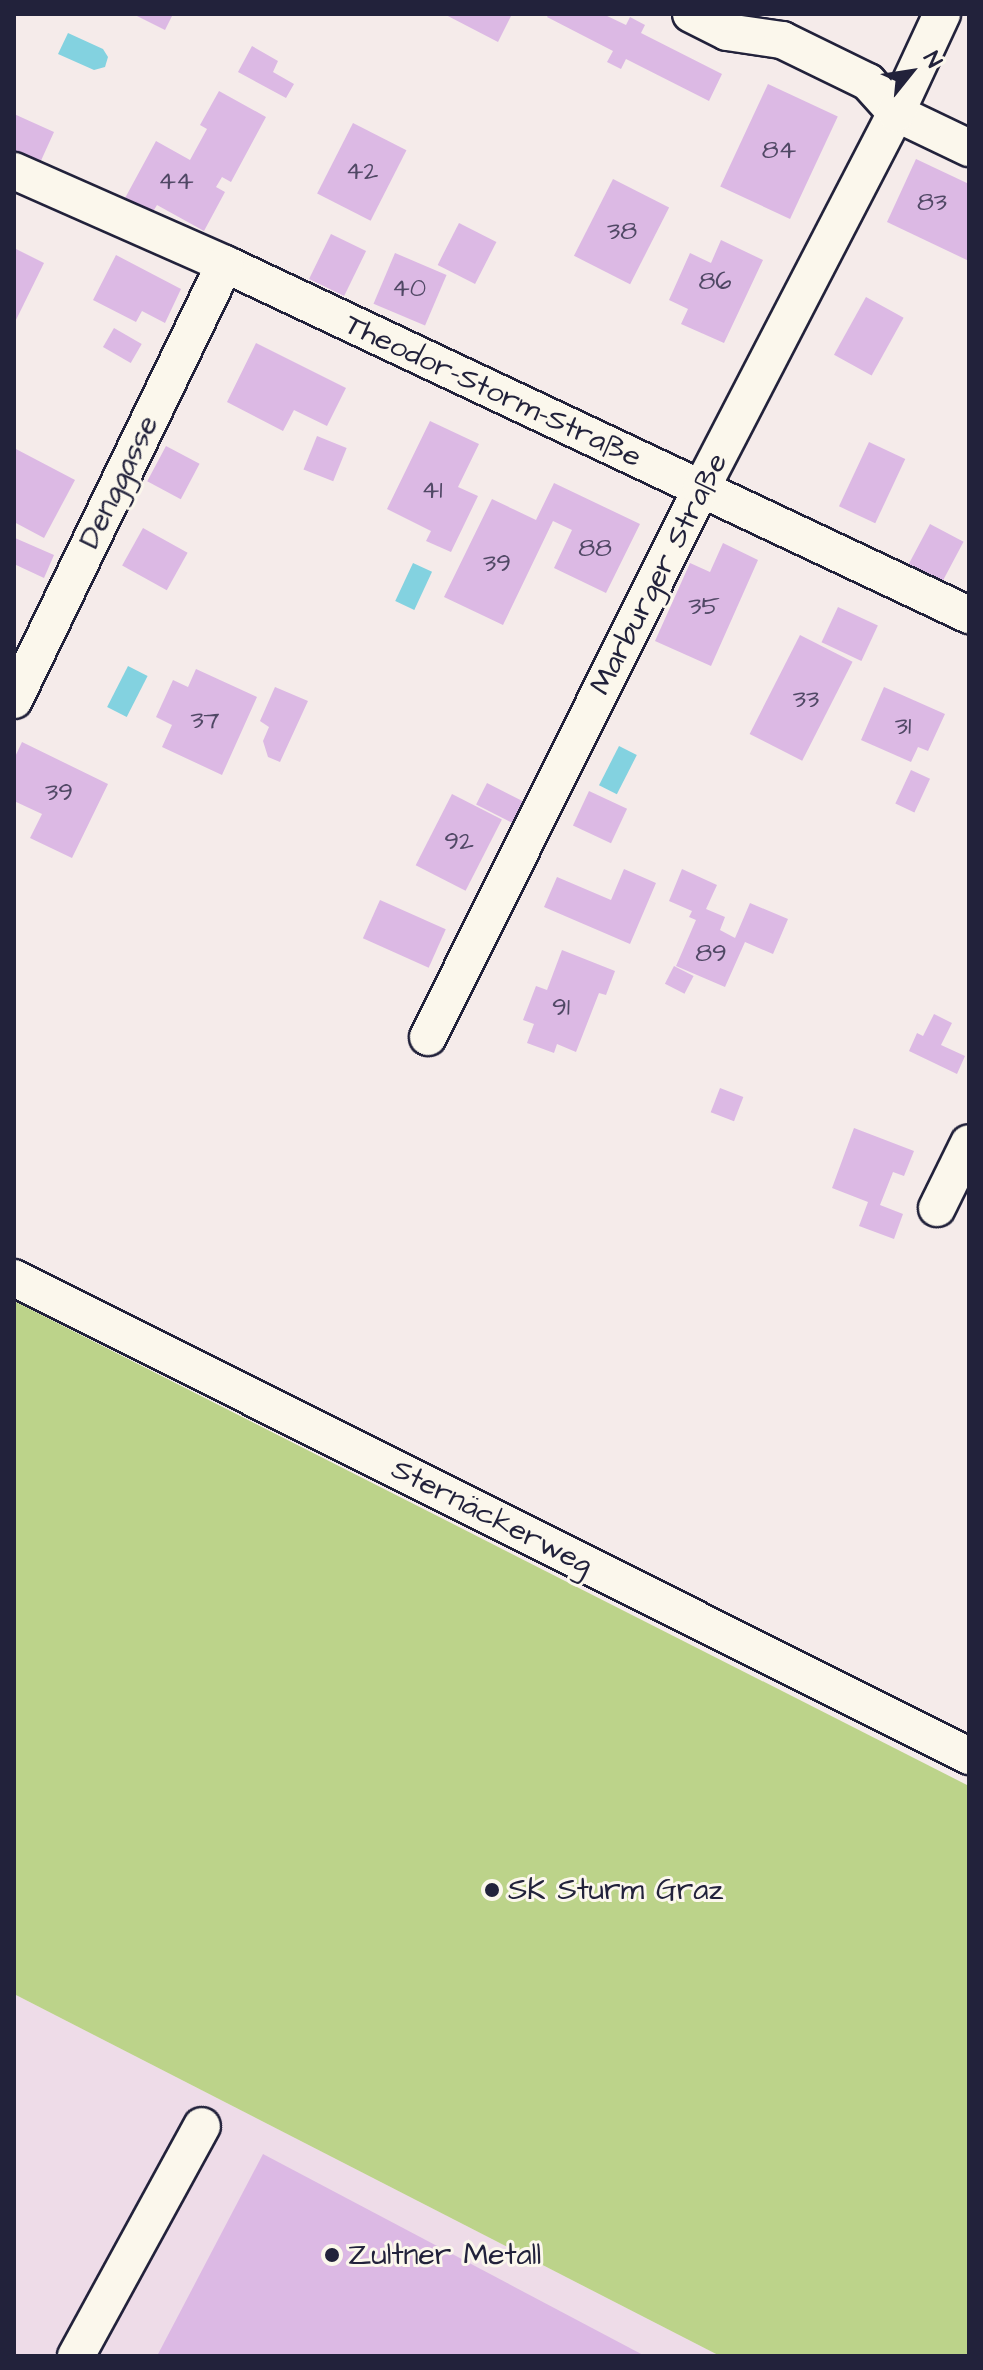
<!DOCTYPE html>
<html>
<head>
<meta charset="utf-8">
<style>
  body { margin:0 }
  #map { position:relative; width:983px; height:2370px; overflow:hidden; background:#f5ebea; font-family:"Architects Daughter",sans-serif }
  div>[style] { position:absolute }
  .built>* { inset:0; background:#eedce8 }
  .green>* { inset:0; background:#bcd38a }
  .water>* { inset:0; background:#83d2e0; transform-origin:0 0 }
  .building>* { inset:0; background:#dcb9e4; transform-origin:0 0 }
  .roads { filter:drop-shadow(2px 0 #22223b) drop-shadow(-2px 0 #22223b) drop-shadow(0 2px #22223b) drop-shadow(0 -2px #22223b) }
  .minor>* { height:36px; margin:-18px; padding:0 18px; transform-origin:18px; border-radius:18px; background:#fbf7ec }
  .dots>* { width:22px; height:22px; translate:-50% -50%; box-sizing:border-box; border:4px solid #fbf7ec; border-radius:50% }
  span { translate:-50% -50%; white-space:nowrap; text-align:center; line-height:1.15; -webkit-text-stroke:6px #fbf7ec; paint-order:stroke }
  .number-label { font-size:26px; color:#504865 }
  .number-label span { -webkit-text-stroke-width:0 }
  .street-label { font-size:30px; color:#22223b }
  .poi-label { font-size:30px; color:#22223b }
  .left { translate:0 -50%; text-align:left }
  .frame { position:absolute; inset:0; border:16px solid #22223b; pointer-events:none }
  .north { position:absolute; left:871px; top:32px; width:80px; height:80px; -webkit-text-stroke:6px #fbf7ec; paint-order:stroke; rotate:60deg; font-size:22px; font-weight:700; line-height:32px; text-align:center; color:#22223b }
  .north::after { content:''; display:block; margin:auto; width:28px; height:36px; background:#22223b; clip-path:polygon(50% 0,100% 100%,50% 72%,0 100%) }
</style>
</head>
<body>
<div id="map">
  <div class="built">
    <div style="clip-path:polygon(14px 1994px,720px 2356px,14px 2356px)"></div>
  </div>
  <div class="green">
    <div style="clip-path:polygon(14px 1301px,969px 1786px,969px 2356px,720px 2356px,14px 1994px)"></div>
  </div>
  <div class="water">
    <div style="clip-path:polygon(68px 33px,103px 49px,108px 57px,105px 67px,94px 70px,58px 54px)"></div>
    <div style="left:413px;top:563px;width:21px;height:42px;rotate:25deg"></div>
    <div style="left:128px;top:666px;width:22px;height:46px;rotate:27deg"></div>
    <div style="left:619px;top:746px;width:20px;height:44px;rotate:27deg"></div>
  </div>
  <div class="building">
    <div style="clip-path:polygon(133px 14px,173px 14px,165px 30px)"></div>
    <div style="clip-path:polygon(444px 14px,512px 14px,498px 42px)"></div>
    <div style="clip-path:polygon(549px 14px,603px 14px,626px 25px,630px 17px,645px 25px,641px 33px,722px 74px,709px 101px,626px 59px,621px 69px,607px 62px,613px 51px,547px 17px)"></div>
    <div style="clip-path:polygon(252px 46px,278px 61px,273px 72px,294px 84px,286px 98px,238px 72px)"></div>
    <div style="left:768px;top:84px;width:77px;height:113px;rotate:25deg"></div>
    <div style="clip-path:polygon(219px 91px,266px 117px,231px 182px,222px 177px,216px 187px,225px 192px,204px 231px,157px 205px,151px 215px,124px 200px,156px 141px,190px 160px,207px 129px,200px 125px)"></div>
    <div style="clip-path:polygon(14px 114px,54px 132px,39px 165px,14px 154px)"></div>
    <div style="left:353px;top:123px;width:60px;height:79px;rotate:27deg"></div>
    <div style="clip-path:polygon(916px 159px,969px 184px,969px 261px,887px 222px)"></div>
    <div style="left:613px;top:179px;width:63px;height:86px;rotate:27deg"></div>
    <div style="left:459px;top:223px;width:42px;height:47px;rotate:27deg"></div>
    <div style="left:331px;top:234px;width:39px;height:50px;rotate:26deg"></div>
    <div style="clip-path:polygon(721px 240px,763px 260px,724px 343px,681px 324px,688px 309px,669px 300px,690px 253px,711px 263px)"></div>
    <div style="clip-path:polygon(14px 248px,44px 263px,14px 324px)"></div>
    <div style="left:395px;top:253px;width:56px;height:55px;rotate:23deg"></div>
    <div style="clip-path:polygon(116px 255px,181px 289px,165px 323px,142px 311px,136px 322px,93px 300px)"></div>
    <div style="left:866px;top:297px;width:43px;height:66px;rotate:29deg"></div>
    <div style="left:114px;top:328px;width:32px;height:22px;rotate:30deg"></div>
    <div style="clip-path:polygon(256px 343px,346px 388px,327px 426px,294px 410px,283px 431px,227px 402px)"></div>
    <div style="clip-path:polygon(430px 421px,479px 444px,458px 487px,478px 496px,451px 552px,426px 541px,431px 531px,387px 509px)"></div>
    <div style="left:317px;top:436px;width:32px;height:36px;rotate:22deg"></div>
    <div style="left:869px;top:442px;width:40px;height:71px;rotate:25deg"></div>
    <div style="left:166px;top:446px;width:38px;height:40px;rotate:28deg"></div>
    <div style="clip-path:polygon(14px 448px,75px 480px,44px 538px,14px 522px)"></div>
    <div style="clip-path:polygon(554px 483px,640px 524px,606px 593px,554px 568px,572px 530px,553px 521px,503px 625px,444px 597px,492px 499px,536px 520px)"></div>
    <div style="left:930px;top:524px;width:38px;height:50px;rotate:28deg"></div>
    <div style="left:143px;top:528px;width:51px;height:43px;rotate:29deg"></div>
    <div style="clip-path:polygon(15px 538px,54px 555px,44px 578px,14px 564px)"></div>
    <div style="clip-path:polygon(723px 543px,758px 560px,711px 666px,655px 641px,690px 563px,710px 572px)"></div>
    <div style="left:838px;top:607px;width:44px;height:39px;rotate:25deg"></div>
    <div style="left:800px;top:635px;width:59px;height:111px;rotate:27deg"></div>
    <div style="clip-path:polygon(196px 669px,257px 697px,222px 775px,162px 747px,172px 725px,156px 717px,173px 680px,188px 687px)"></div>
    <div style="clip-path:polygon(275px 687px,308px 701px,280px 762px,268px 757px,263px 741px,269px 727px,260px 721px)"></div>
    <div style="clip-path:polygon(884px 687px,945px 714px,928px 751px,918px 747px,911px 762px,861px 740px)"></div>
    <div style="clip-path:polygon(22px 742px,108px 784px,72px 858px,30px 838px,42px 814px,14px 801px,14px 759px)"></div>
    <div style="left:911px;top:770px;width:21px;height:37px;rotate:25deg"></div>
    <div style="left:487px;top:783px;width:47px;height:24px;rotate:27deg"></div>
    <div style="left:589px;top:791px;width:42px;height:38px;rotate:25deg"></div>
    <div style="left:452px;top:794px;width:56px;height:80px;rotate:27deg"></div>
    <div style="clip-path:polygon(624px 869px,656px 883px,630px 944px,544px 907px,557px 877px,611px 900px)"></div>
    <div style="clip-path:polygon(682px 869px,717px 885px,706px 909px,725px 917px,720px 930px,735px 938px,750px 903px,788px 919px,773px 954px,745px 942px,725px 987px,676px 966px,696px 920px,689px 917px,692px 911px,669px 901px)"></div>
    <div style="left:380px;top:900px;width:72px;height:42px;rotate:24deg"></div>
    <div style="clip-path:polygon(562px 950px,615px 971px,606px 995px,599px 993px,576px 1052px,557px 1044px,554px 1053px,527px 1043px,534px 1024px,523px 1020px,536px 986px,547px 990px)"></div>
    <div style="left:674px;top:966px;width:22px;height:20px;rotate:27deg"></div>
    <div style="clip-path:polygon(934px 1014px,952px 1023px,941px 1045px,965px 1056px,957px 1074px,909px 1051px,917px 1033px,923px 1036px)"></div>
    <div style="left:720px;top:1088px;width:25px;height:26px;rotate:21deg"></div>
    <div style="clip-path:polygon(854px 1128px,914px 1151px,904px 1176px,893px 1172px,880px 1205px,903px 1214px,894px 1239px,859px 1226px,868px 1202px,832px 1188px)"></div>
    <div style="clip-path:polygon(263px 2154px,645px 2356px,157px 2356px)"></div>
  </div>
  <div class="roads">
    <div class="minor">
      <div style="left:691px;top:14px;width:40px;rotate:26.6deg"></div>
      <div style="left:727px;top:32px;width:56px;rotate:8.3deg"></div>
      <div style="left:782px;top:40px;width:96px;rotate:26deg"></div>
      <div style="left:868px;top:82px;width:42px;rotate:47.9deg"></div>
      <div style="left:896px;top:113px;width:81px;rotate:25.6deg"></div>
      <div style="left:14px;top:171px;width:231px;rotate:23.8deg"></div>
      <div style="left:225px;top:264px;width:823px;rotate:25.26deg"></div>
      <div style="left:14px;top:700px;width:484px;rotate:-64.2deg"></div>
      <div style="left:428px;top:1037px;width:612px;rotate:-63.52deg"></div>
      <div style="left:701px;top:489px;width:424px;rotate:-62.6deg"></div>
      <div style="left:896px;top:113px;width:109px;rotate:-65.1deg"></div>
      <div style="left:937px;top:1208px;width:72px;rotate:-63.8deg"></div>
      <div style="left:14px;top:1278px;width:1068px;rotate:26.59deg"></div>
      <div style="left:76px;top:2356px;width:262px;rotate:-61.3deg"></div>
    </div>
  </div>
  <div class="dots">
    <div style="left:492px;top:1890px;background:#22223b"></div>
    <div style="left:332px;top:2255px;background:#22223b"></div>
  </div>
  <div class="number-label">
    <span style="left:779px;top:151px">84</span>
    <span style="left:362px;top:172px">42</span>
    <span style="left:176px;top:182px">44</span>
    <span style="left:932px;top:203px">83</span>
    <span style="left:622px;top:232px">38</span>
    <span style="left:715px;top:282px">86</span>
    <span style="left:409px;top:289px">40</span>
    <span style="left:432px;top:491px">41</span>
    <span style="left:595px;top:549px">88</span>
    <span style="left:497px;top:564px">39</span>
    <span style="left:704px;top:607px">35</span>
    <span style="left:806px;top:700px">33</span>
    <span style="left:205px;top:721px">37</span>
    <span style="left:903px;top:727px">31</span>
    <span style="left:59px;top:793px">39</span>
    <span style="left:459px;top:842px">92</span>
    <span style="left:711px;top:954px">89</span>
    <span style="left:561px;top:1008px">91</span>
  </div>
  <div class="street-label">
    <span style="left:493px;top:391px;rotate:25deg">Theodor-Storm-Straße</span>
    <span style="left:119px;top:482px;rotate:-64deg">Denggasse</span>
    <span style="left:659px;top:574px;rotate:-63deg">Marburger Straße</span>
    <span style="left:492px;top:1517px;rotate:27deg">Sternäckerweg</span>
  </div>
  <div class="poi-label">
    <span class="left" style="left:508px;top:1890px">SK Sturm Graz</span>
    <span class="left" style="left:348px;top:2255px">Zultner Metall</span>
  </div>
  <div class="frame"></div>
  <div class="north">N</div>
</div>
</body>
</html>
